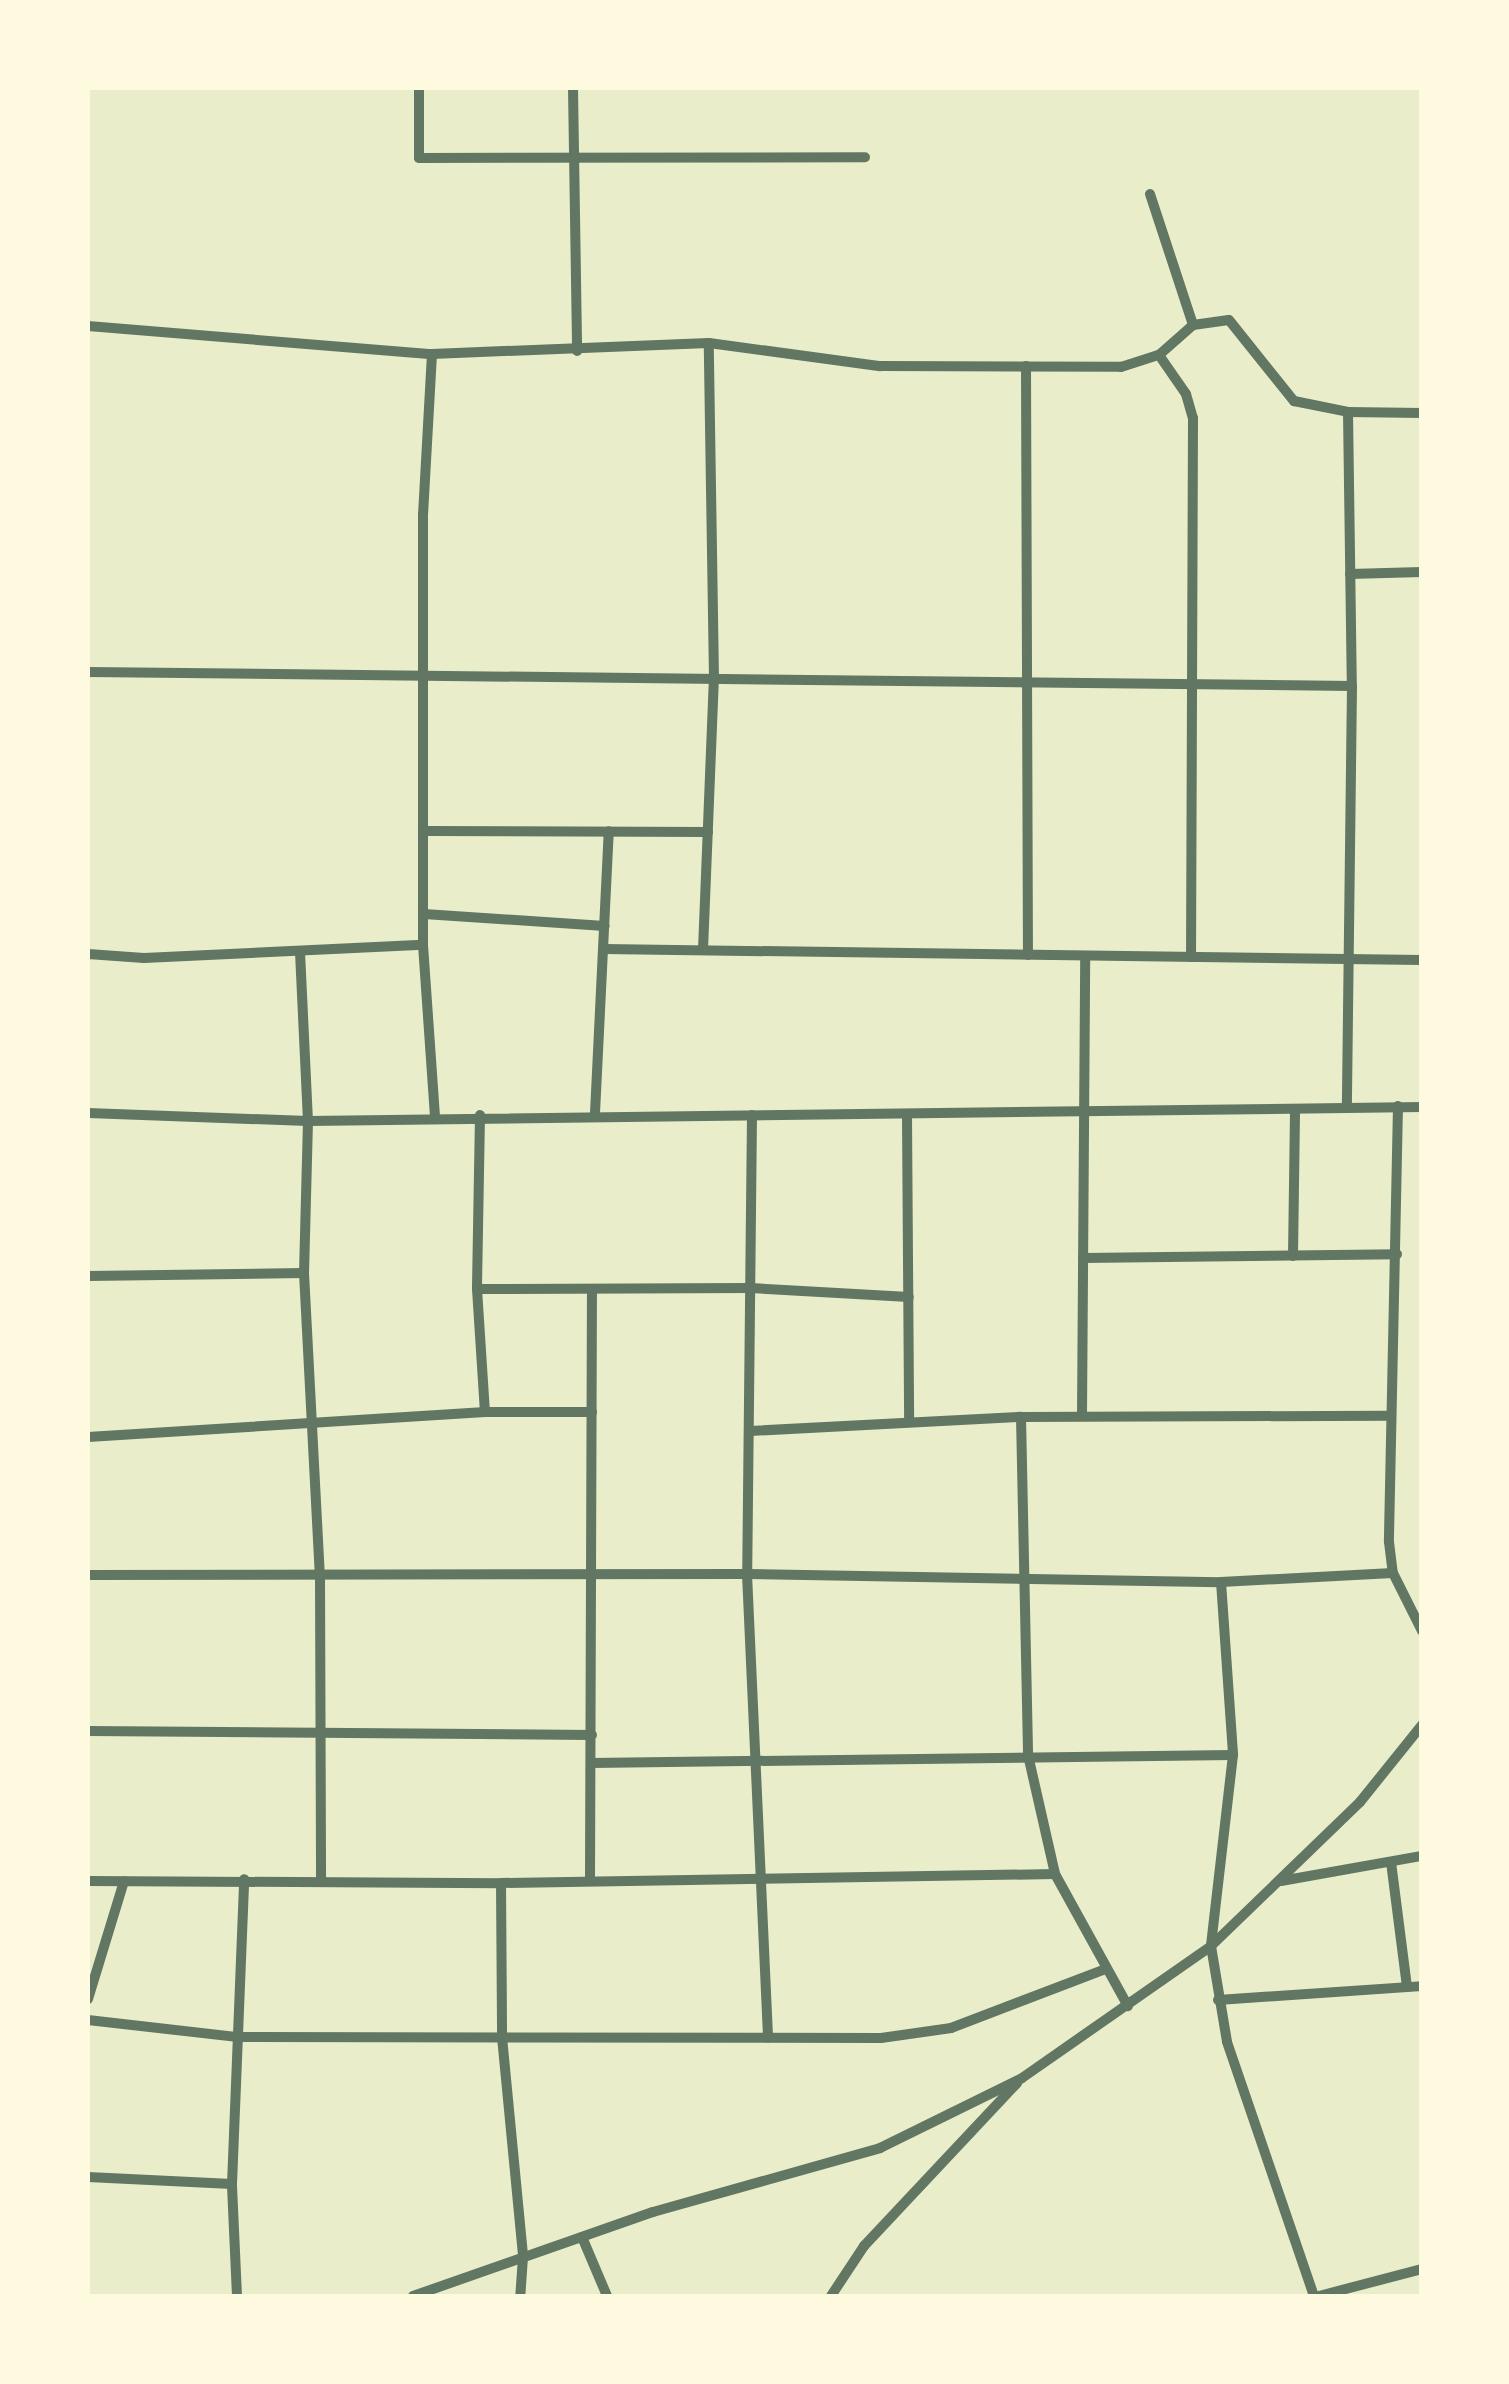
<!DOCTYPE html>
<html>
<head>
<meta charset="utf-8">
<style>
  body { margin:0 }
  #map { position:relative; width:1509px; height:2384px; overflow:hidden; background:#e9edc9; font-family:"Times New Roman",serif }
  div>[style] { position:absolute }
  .minor>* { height:10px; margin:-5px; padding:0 5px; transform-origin:5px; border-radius:5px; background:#617663 }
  span { translate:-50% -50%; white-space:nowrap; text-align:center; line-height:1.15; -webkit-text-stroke:8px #fefae0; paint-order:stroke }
  .frame { position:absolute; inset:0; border:90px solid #fefae0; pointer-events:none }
</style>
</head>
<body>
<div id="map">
  <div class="minor">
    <div style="left:419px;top:88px;width:70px;rotate:90deg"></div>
    <div style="left:419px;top:158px;width:446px;rotate:-0.1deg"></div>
    <div style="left:573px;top:88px;width:263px;rotate:89.1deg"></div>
    <div style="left:1150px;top:194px;width:138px;rotate:71.8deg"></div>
    <div style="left:88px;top:326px;width:345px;rotate:4.7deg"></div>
    <div style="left:432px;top:354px;width:277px;rotate:-2.3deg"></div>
    <div style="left:709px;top:343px;width:173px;rotate:7.7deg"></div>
    <div style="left:880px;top:366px;width:241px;rotate:0.2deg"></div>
    <div style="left:1121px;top:367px;width:40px;rotate:-18deg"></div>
    <div style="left:1159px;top:355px;width:45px;rotate:-41.4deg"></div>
    <div style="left:1193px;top:325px;width:36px;rotate:-8deg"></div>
    <div style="left:1229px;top:320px;width:104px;rotate:51.3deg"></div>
    <div style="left:1294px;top:401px;width:55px;rotate:11.5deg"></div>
    <div style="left:1348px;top:412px;width:74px;rotate:0.8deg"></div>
    <div style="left:432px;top:354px;width:160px;rotate:93.2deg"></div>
    <div style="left:423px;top:514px;width:431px;rotate:90deg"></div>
    <div style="left:423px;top:945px;width:171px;rotate:86deg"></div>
    <div style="left:1159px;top:355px;width:47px;rotate:55.3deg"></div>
    <div style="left:1186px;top:394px;width:25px;rotate:74deg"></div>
    <div style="left:1193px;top:418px;width:539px;rotate:90.21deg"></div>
    <div style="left:1026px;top:366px;width:589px;rotate:89.81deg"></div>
    <div style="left:1348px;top:412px;width:274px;rotate:89.2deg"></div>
    <div style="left:1350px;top:574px;width:72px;rotate:-1.6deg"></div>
    <div style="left:88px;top:672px;width:1264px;rotate:0.63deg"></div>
    <div style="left:1352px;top:686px;width:421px;rotate:90.7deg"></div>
    <div style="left:426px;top:831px;width:282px;rotate:0.2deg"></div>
    <div style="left:424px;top:914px;width:181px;rotate:3.8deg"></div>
    <div style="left:604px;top:949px;width:818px;rotate:0.77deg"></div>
    <div style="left:703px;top:950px;width:271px;rotate:-87.7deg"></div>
    <div style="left:714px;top:679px;width:336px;rotate:-90.9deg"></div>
    <div style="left:300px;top:952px;width:169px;rotate:87.3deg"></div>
    <div style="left:308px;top:1121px;width:152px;rotate:91.5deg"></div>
    <div style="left:304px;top:1273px;width:304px;rotate:87deg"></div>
    <div style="left:320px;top:1577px;width:303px;rotate:89.8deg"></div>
    <div style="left:88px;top:954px;width:56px;rotate:4.1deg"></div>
    <div style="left:144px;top:958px;width:279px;rotate:-2.7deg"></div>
    <div style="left:1398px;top:1106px;width:436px;rotate:91.2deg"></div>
    <div style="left:1389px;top:1542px;width:31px;rotate:83deg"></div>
    <div style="left:1393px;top:1573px;width:65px;rotate:63.4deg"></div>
    <div style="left:88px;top:1113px;width:220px;rotate:2.1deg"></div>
    <div style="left:308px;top:1121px;width:1114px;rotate:-0.72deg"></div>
    <div style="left:595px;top:1113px;width:282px;rotate:-87.2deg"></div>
    <div style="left:480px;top:1115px;width:174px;rotate:91deg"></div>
    <div style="left:477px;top:1289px;width:123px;rotate:86.3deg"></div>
    <div style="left:752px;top:1115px;width:459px;rotate:90.6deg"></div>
    <div style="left:747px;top:1574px;width:464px;rotate:87.4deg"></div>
    <div style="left:907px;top:1116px;width:304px;rotate:89.6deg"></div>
    <div style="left:1293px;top:1256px;width:143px;rotate:-89.2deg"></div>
    <div style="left:1083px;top:1258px;width:314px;rotate:-0.7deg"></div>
    <div style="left:88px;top:1276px;width:216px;rotate:-0.8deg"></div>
    <div style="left:477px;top:1289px;width:274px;rotate:-0.2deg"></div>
    <div style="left:751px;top:1288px;width:158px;rotate:3.3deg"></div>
    <div style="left:1082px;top:1416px;width:458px;rotate:-89.6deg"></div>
    <div style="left:1021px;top:1417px;width:338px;rotate:88.8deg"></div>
    <div style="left:1028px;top:1755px;width:122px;rotate:77.2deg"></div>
    <div style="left:750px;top:1431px;width:271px;rotate:-3deg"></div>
    <div style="left:1021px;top:1417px;width:368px;rotate:-0.2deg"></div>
    <div style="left:88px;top:1437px;width:398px;rotate:-3.6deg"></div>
    <div style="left:485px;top:1412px;width:107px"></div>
    <div style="left:88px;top:1575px;width:659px;rotate:-0.09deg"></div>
    <div style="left:747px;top:1574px;width:474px;rotate:1deg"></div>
    <div style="left:1221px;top:1582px;width:173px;rotate:86deg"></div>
    <div style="left:1233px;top:1755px;width:192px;rotate:96.6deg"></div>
    <div style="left:1211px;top:1946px;width:97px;rotate:80.5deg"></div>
    <div style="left:1227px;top:2042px;width:268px;rotate:71.1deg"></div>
    <div style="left:1221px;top:1582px;width:172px;rotate:-3deg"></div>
    <div style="left:88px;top:1731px;width:504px;rotate:0.45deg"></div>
    <div style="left:591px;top:1763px;width:642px;rotate:-0.71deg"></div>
    <div style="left:1391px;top:1862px;width:126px;rotate:82.7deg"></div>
    <div style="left:590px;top:1880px;width:589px;rotate:-89.81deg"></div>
    <div style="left:88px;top:1881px;width:413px;rotate:0.3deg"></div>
    <div style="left:501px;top:1883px;width:554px;rotate:-0.93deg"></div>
    <div style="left:1055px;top:1874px;width:151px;rotate:61.1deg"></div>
    <div style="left:1281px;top:1881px;width:143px;rotate:-10.1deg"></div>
    <div style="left:501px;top:1883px;width:154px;rotate:89.6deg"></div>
    <div style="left:502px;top:2037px;width:221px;rotate:84.5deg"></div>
    <div style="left:523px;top:2257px;width:39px;rotate:94deg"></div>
    <div style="left:88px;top:1999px;width:123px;rotate:-73deg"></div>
    <div style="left:1218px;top:2000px;width:204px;rotate:-3.9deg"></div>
    <div style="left:88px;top:2020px;width:151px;rotate:6.5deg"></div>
    <div style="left:238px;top:2037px;width:643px;rotate:0.09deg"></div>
    <div style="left:881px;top:2038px;width:71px;rotate:-8.1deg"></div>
    <div style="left:951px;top:2028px;width:163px;rotate:-20.9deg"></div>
    <div style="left:88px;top:2177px;width:144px;rotate:2.8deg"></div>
    <div style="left:582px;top:2237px;width:64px;rotate:67deg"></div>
    <div style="left:237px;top:2296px;width:112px;rotate:-92.6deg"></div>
    <div style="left:232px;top:2184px;width:305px;rotate:-87.7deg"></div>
    <div style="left:413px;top:2296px;width:254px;rotate:-19.3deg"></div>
    <div style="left:653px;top:2212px;width:236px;rotate:-15.7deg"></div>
    <div style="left:880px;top:2148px;width:158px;rotate:-26.2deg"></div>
    <div style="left:1022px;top:2078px;width:231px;rotate:-34.9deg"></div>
    <div style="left:1211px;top:1946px;width:207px;rotate:-44deg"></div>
    <div style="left:1360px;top:1802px;width:99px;rotate:-51.2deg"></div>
    <div style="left:831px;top:2296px;width:60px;rotate:-56.6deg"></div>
    <div style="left:864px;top:2246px;width:224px;rotate:-46.8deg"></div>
    <div style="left:1319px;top:2296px;width:106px;rotate:-14.7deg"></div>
  </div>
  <div class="frame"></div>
</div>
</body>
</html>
